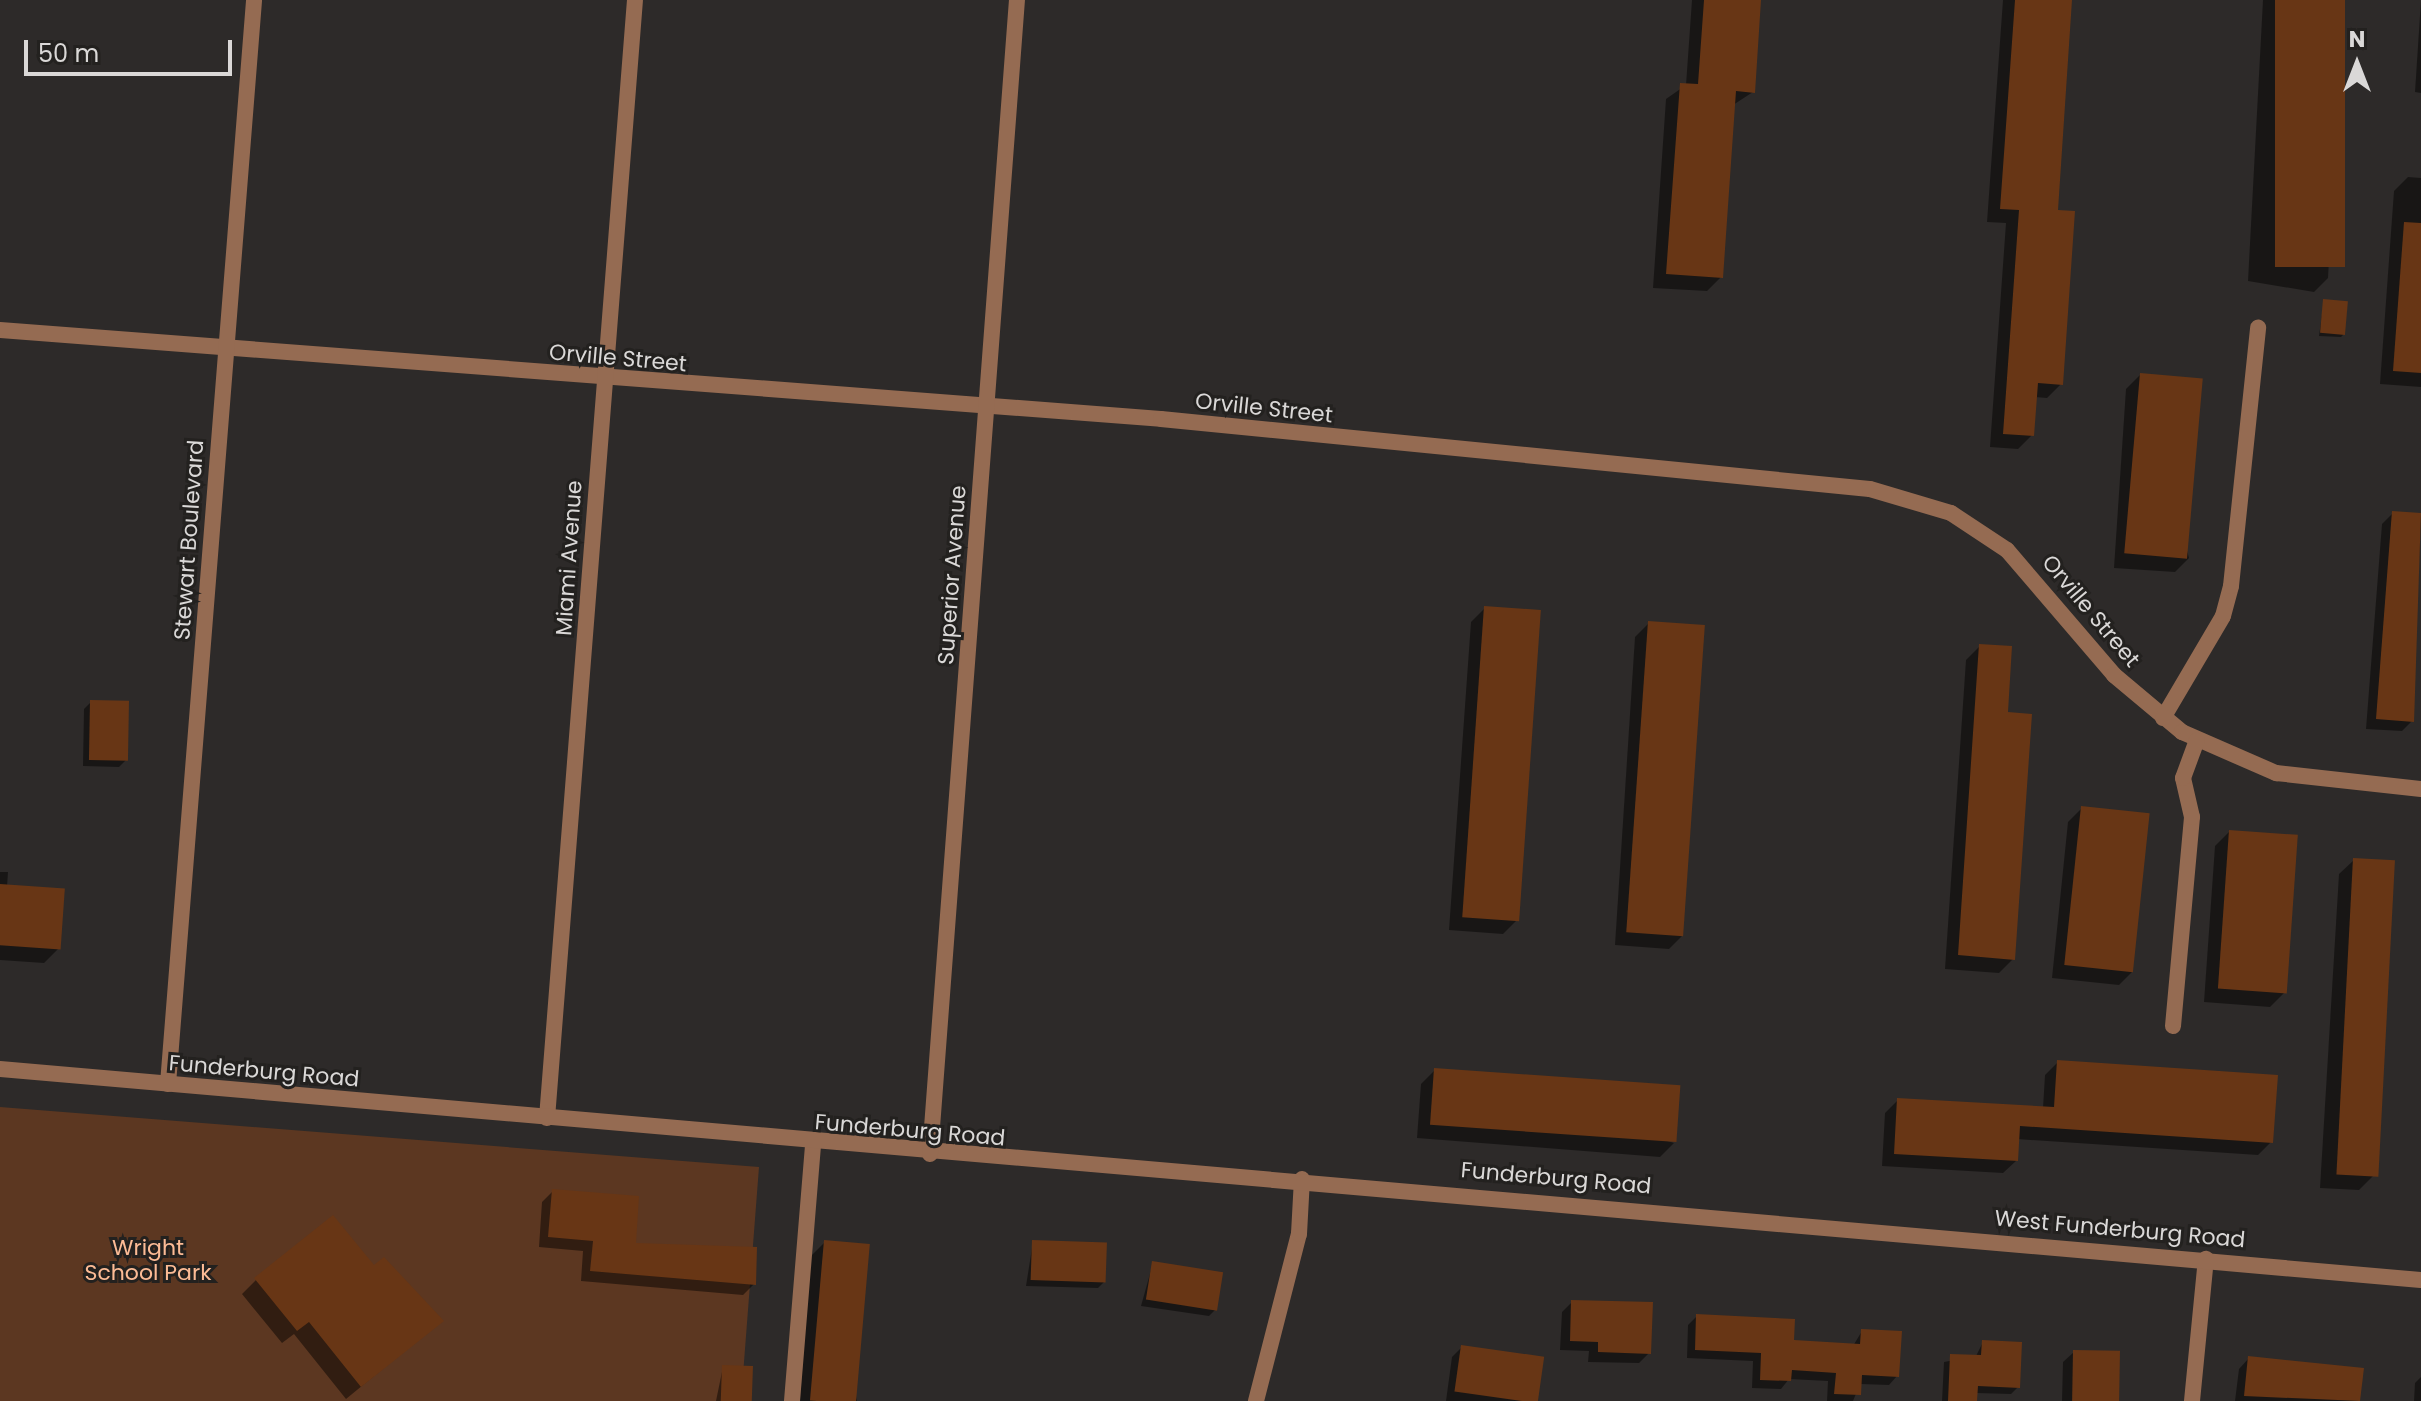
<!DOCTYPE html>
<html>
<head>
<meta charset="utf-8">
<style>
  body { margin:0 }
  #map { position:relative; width:2421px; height:1401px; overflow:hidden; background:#2d2a29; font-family:Poppins,sans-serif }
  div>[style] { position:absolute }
  .green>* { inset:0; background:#5c3721 }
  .shadow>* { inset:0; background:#0007 }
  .building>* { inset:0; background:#683615; transform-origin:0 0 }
  .minor>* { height:16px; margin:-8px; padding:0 8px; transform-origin:8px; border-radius:8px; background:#956b52 }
  .tertiary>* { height:16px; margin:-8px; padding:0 8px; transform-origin:8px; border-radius:8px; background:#956b52 }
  span { translate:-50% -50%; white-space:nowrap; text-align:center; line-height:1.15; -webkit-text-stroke:6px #23211f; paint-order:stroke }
  .street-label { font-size:22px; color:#dad8d7 }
  .park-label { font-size:22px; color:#fcbb95 }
  .north { position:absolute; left:2317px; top:24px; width:80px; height:80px; -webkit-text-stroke:6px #23211f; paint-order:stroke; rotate:0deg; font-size:22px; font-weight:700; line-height:32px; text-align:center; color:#dad8d7 }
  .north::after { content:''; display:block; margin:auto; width:28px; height:36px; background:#dad8d7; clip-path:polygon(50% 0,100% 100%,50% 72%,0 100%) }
  .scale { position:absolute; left:24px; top:40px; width:208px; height:36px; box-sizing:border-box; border:4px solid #dad8d7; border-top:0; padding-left:10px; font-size:24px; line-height:28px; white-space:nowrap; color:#dad8d7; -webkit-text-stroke:6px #23211f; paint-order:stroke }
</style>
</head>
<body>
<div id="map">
  <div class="green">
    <div style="clip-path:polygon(0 1107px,759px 1167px,741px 1401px,0 1401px)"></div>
  </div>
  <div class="shadow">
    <div style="clip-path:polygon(1692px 0,1759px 0,1753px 92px,1733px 105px,1721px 277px,1707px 291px,1653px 288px,1666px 99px,1686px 85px)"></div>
    <div style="clip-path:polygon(2003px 0,2070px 0,2055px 212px,2061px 384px,2047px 398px,2035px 397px,2032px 435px,2018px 449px,1990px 447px,2006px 223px,1987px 222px)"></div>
    <div style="clip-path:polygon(2263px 0,2343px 0,2328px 278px,2314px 292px,2248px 281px)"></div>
    <div style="clip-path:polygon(2421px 0,2421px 93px,2415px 92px)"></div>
    <div style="clip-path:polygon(2408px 177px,2421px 178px,2421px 387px,2380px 384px,2394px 191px)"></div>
    <div style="clip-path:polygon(2324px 301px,2344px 334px,2341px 337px,2319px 336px)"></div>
    <div style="clip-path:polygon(2140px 375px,2189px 558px,2175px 572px,2114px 568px,2126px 389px)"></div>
    <div style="clip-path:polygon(2393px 513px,2421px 515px,2412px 721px,2402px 731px,2366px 729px,2382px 524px)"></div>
    <div style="clip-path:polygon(1485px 608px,1517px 920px,1503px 934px,1449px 930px,1471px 622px)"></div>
    <div style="clip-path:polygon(1649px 623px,1683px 935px,1669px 949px,1615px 945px,1635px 637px)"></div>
    <div style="clip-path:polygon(1980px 646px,2006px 714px,2013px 959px,1999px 973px,1945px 969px,1966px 660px)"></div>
    <div style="clip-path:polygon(91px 702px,126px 760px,119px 767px,83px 766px,84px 709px)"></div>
    <div style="clip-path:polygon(2082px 808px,2133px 971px,2119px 985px,2052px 978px,2068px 822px)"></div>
    <div style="clip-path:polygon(2229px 832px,2284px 993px,2270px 1007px,2204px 1002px,2215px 846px)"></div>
    <div style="clip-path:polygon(2354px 860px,2373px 1176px,2359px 1190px,2320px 1188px,2339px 874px)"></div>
    <div style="clip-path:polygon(0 872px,8px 872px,7px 887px,58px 949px,44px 963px,0 960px)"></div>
    <div style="clip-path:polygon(2058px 1062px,2271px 1142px,2258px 1155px,2017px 1139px,2016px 1161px,2003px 1173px,1882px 1166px,1885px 1113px,1898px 1100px,2043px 1108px,2045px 1075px)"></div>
    <div style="clip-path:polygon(1435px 1070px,1674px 1143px,1660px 1157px,1417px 1138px,1421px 1084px)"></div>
    <div style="clip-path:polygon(553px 1191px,634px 1245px,754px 1284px,743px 1295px,581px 1281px,583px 1251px,539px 1247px,542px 1202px)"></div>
    <div style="clip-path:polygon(1033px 1242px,1104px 1282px,1098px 1288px,1026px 1286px)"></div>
    <div style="clip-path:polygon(824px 1243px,857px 1401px,800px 1401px,810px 1257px)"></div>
    <div style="clip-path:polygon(1153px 1263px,1215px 1310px,1209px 1316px,1141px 1306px)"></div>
    <div style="clip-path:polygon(256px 1280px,441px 1321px,346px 1399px,294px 1334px,282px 1343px,242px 1294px)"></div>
    <div style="clip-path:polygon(1572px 1302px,1649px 1353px,1639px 1363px,1588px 1362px,1589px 1351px,1560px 1350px,1562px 1312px)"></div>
    <div style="clip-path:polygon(1697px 1316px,1792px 1342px,1853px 1346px,1862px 1331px,1897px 1376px,1889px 1385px,1860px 1384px,1853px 1401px,1827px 1401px,1828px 1381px,1789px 1379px,1781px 1389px,1752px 1388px,1753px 1361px,1687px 1358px,1688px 1325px)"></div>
    <div style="clip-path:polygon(1983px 1342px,2018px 1387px,2011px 1394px,1976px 1393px,1975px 1401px,1942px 1401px,1944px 1362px,1976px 1356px)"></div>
    <div style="clip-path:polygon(1462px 1347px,1542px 1359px,1536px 1401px,1446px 1401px,1452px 1357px)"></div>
    <div style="clip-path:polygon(2074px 1352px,2116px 1401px,2062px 1401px,2063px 1362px)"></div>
    <div style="clip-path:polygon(2249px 1358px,2362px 1370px,2358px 1401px,2235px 1401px,2239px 1369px)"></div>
    <div style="clip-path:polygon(723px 1367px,750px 1401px,716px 1401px)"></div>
    <div style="clip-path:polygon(2421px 1377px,2421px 1401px,2414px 1401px,2415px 1383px)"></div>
  </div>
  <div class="building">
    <div style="clip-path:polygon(1704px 0,1761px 0,1755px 93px,1736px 91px,1723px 278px,1666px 274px,1680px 83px,1698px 84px)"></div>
    <div style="clip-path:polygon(2015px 0,2072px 0,2058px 210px,2075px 211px,2063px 385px,2038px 383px,2034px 436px,2003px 434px,2019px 210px,2000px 209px)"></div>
    <div style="left:2275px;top:0;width:70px;height:267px"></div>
    <div style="clip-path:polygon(2404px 222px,2421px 223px,2421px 373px,2393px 371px)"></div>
    <div style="left:2323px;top:299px;width:25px;height:34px;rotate:5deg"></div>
    <div style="left:2140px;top:373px;width:63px;height:181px;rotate:5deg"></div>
    <div style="clip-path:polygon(2392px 511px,2421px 513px,2414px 722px,2376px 719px)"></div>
    <div style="left:1484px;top:606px;width:57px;height:312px;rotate:4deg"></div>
    <div style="left:1648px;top:621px;width:57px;height:312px;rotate:4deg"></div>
    <div style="clip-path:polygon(1979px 644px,2012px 646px,2008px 712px,2032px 714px,2015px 960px,1958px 955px)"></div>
    <div style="left:90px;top:700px;width:39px;height:60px;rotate:1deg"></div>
    <div style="left:2081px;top:806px;width:69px;height:160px;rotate:6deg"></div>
    <div style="left:2229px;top:830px;width:69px;height:159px;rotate:4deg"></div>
    <div style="left:2353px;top:858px;width:42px;height:317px;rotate:3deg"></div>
    <div style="left:0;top:884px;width:65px;height:61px;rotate:4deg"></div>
    <div style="clip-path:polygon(2057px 1060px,2278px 1075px,2273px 1143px,2020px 1126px,2018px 1161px,1894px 1154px,1897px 1098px,2054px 1107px)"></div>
    <div style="left:1434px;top:1068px;width:247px;height:57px;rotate:4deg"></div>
    <div style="clip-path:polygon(552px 1189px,639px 1196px,636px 1243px,757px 1247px,756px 1285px,590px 1271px,593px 1241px,548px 1237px)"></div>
    <div style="clip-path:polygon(333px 1215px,374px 1265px,384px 1257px,444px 1321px,361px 1387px,309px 1322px,297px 1331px,254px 1278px)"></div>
    <div style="left:824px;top:1240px;width:46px;height:161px;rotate:5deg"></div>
    <div style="left:1032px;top:1240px;width:75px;height:40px;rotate:2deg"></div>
    <div style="left:1152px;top:1261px;width:72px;height:39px;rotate:9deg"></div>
    <div style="clip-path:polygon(1571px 1300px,1653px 1302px,1651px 1354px,1598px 1352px,1598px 1342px,1570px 1341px)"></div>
    <div style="clip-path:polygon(1696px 1314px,1795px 1319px,1794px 1340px,1860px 1344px,1861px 1329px,1902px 1331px,1899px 1377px,1862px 1375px,1861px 1395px,1834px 1394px,1836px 1373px,1792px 1370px,1791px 1381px,1760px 1380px,1761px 1353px,1695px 1350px)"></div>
    <div style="clip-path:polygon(1982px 1340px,2022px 1342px,2020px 1388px,1978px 1386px,1977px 1401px,1948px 1401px,1950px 1354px,1981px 1355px)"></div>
    <div style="left:1461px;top:1345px;width:84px;height:47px;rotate:8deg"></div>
    <div style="left:2073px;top:1350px;width:47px;height:51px;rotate:1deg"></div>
    <div style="clip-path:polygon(2248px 1356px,2364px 1368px,2360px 1401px,2244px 1396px)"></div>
    <div style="left:722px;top:1365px;width:31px;height:36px;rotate:2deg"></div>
  </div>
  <div class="minor">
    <div style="left:0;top:330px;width:1164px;rotate:4.38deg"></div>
    <div style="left:1161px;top:419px;width:712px;rotate:5.64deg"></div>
    <div style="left:1870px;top:489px;width:84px;rotate:16.5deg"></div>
    <div style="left:1951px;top:513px;width:67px;rotate:33.5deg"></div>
    <div style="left:2007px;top:550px;width:165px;rotate:49.4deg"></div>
    <div style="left:2114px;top:675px;width:89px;rotate:40deg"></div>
    <div style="left:2182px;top:732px;width:103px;rotate:23.6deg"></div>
    <div style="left:2276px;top:773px;width:146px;rotate:6.3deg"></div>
    <div style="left:2163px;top:718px;width:118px;rotate:-59.5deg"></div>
    <div style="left:2223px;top:616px;width:31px;rotate:-75deg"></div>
    <div style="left:2231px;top:586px;width:260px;rotate:-84deg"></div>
    <div style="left:2173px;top:1026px;width:210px;rotate:-84.8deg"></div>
    <div style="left:2192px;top:817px;width:40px;rotate:-103deg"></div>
    <div style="left:2183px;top:778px;width:40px;rotate:-69.8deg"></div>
    <div style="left:168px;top:1084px;width:1087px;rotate:-85.46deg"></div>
    <div style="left:547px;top:1118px;width:1121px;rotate:-85.5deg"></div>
    <div style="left:792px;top:1401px;width:259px;rotate:-85.3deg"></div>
    <div style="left:1256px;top:1401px;width:172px;rotate:-75.6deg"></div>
    <div style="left:1299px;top:1234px;width:55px;rotate:-86.9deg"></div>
    <div style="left:2192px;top:1401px;width:143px;rotate:-84.4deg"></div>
  </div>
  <div class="tertiary">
    <div style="left:0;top:1069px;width:2430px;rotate:4.98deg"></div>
    <div style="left:930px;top:1154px;width:1157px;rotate:-85.69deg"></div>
  </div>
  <div class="street-label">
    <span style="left:618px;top:358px;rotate:5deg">Orville Street</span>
    <span style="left:1264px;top:408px;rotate:6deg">Orville Street</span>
    <span style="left:189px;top:540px;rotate:-86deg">Stewart Boulevard</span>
    <span style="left:569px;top:558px;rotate:-86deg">Miami Avenue</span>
    <span style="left:952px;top:575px;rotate:-86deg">Superior Avenue</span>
    <span style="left:2091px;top:611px;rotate:50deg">Orville Street</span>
    <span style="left:264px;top:1071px;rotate:5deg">Funderburg Road</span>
    <span style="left:910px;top:1130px;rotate:5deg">Funderburg Road</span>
    <span style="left:1556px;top:1178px;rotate:5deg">Funderburg Road</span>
    <span style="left:2120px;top:1229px;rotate:5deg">West Funderburg Road</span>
  </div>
  <div class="park-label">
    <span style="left:148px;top:1260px">Wright<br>School Park</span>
  </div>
  <div class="north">N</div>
  <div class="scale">50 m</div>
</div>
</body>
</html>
